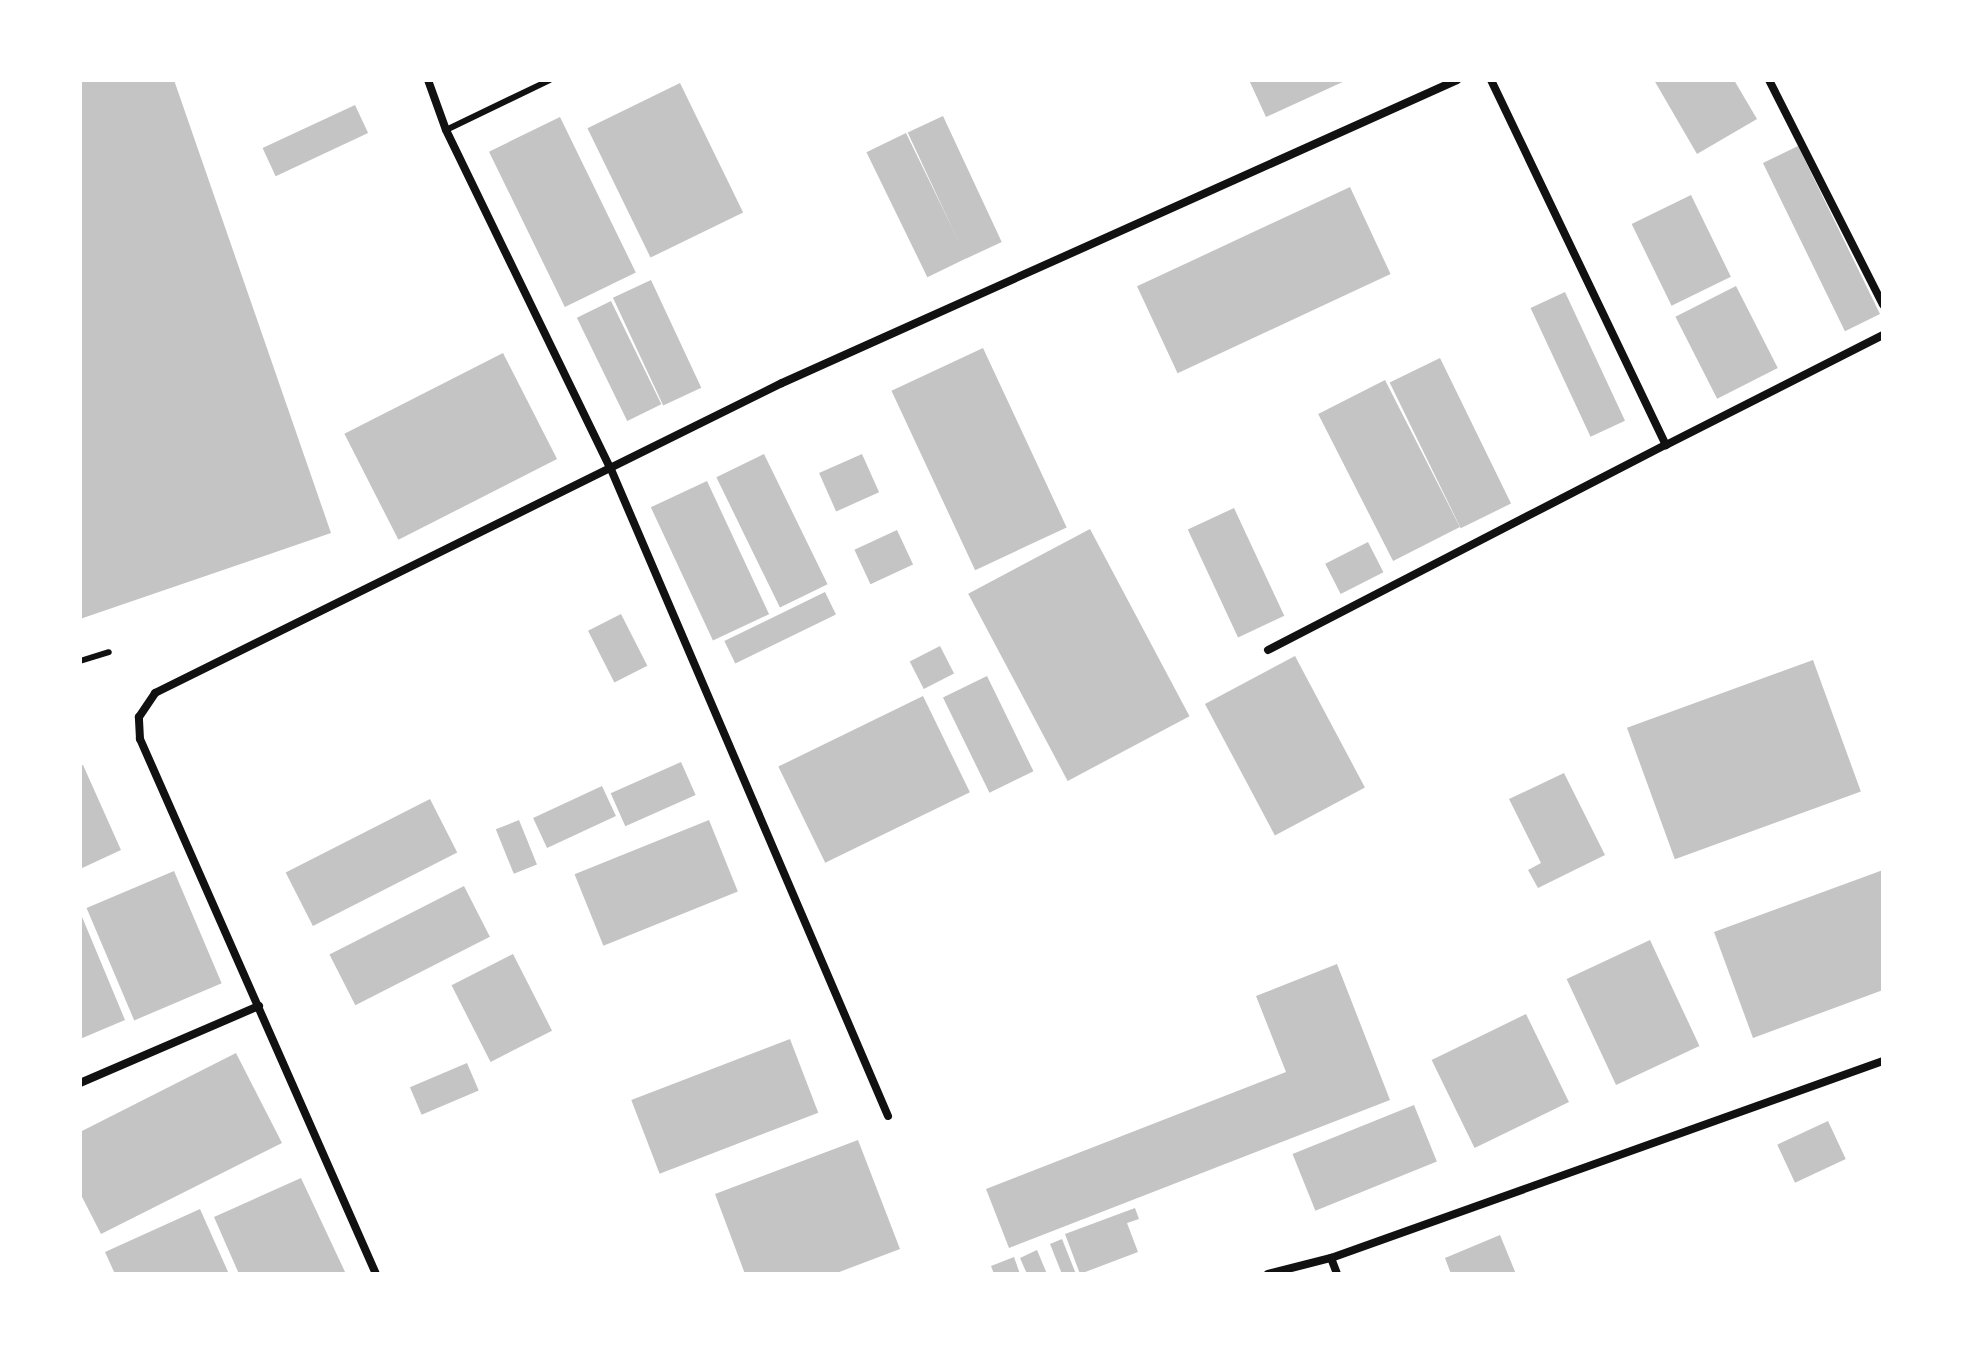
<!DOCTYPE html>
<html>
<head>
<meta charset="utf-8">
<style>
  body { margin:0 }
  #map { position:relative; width:1963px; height:1354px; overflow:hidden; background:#fff; font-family:Cabin,sans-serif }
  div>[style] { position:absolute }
  .building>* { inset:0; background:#c4c4c4; transform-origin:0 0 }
  .service>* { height:6px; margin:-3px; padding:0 3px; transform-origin:3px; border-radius:3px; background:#111 }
  .minor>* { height:8px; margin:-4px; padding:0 4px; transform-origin:4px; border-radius:4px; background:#111 }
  span { translate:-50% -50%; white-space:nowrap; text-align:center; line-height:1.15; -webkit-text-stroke:7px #fff; paint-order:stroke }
  .frame { position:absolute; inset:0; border:82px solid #fff; pointer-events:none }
</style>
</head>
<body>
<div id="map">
  <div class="building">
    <div style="clip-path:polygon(80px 80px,174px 80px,331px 533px,80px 619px)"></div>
    <div style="clip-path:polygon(1249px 80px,1347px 80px,1266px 117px)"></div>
    <div style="clip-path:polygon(1654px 80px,1734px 80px,1757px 119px,1697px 154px)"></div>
    <div style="left:680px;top:83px;width:144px;height:103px;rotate:64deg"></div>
    <div style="left:355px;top:105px;width:31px;height:102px;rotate:65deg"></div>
    <div style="left:943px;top:116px;width:139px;height:39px;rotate:65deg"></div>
    <div style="left:560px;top:117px;width:173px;height:79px;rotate:64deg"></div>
    <div style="left:906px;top:133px;width:139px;height:44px;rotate:64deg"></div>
    <div style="left:1798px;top:146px;width:187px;height:39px;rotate:64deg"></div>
    <div style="left:1350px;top:187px;width:96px;height:235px;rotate:65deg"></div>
    <div style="left:1691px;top:195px;width:91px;height:66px;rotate:64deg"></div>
    <div style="left:651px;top:280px;width:119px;height:42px;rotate:65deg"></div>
    <div style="left:1736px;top:286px;width:92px;height:68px;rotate:63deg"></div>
    <div style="left:1565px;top:292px;width:142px;height:38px;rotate:65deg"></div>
    <div style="left:611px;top:301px;width:115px;height:38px;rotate:64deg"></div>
    <div style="left:983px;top:348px;width:198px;height:101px;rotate:65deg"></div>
    <div style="left:503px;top:353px;width:119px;height:178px;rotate:63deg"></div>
    <div style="left:1440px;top:358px;width:162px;height:56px;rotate:64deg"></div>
    <div style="left:1385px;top:380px;width:165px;height:75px;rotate:63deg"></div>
    <div style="left:764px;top:454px;width:145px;height:53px;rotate:64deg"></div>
    <div style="left:862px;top:454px;width:42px;height:47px;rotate:66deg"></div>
    <div style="left:707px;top:481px;width:147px;height:62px;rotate:65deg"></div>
    <div style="left:1234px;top:508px;width:119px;height:51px;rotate:65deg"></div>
    <div style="left:1090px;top:529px;width:212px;height:138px;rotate:62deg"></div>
    <div style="left:897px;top:530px;width:38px;height:47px;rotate:65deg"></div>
    <div style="left:1368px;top:542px;width:34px;height:48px;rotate:63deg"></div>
    <div style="left:825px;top:592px;width:25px;height:112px;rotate:64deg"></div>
    <div style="left:621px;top:614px;width:58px;height:37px;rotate:63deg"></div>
    <div style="left:940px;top:646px;width:31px;height:34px;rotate:63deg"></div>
    <div style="left:1295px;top:656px;width:149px;height:102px;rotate:62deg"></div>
    <div style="left:1813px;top:660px;width:140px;height:198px;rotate:70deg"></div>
    <div style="left:987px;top:676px;width:106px;height:49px;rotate:64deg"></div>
    <div style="left:923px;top:696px;width:107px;height:161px;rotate:64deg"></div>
    <div style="left:681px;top:762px;width:36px;height:77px;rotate:66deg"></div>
    <div style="clip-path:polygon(83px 765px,121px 850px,80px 869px,80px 766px)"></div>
    <div style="clip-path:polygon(1564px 773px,1605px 855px,1538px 888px,1528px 870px,1541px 863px,1509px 799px)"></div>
    <div style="left:602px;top:786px;width:33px;height:76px;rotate:65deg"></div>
    <div style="left:430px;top:799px;width:60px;height:162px;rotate:63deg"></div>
    <div style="left:519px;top:820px;width:48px;height:25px;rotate:68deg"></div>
    <div style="left:709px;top:820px;width:77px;height:145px;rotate:68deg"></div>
    <div style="clip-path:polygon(1883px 870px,1883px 990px,1753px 1038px,1714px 932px)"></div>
    <div style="left:174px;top:871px;width:122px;height:95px;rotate:67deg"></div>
    <div style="left:464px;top:886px;width:57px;height:151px;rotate:63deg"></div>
    <div style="clip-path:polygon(80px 912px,125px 1020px,80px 1039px)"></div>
    <div style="left:1650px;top:940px;width:117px;height:92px;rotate:65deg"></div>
    <div style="left:513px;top:954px;width:86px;height:69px;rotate:63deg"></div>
    <div style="clip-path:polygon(1337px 964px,1390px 1100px,1009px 1248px,986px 1189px,1286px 1072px,1256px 996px)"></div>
    <div style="left:1526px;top:1014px;width:98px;height:105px;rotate:64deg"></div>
    <div style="left:790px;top:1039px;width:79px;height:170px;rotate:69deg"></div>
    <div style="clip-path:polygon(236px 1053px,282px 1143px,101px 1234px,80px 1193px,80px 1132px)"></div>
    <div style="left:467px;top:1063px;width:30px;height:62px;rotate:67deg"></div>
    <div style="left:1414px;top:1105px;width:61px;height:131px;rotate:68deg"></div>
    <div style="left:1828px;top:1121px;width:42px;height:56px;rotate:65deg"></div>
    <div style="clip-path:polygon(858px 1140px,900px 1249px,834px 1274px,745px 1274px,715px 1194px)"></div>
    <div style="clip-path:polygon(301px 1178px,345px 1272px,239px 1274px,214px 1217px)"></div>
    <div style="clip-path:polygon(1135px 1208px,1139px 1219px,1127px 1223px,1138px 1252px,1080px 1274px,1065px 1234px)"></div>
    <div style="clip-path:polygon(200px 1209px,229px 1274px,115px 1274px,105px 1252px)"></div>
    <div style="clip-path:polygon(1500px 1235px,1516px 1274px,1451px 1274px,1445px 1258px)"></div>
    <div style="clip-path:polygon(1062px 1239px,1076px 1274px,1062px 1274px,1050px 1244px)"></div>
    <div style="clip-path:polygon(1037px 1250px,1047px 1274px,1027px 1274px,1020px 1258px)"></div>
    <div style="clip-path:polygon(1014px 1257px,1020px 1274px,994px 1274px,991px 1266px)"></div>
  </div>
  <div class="service">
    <div style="left:446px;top:130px;width:115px;rotate:-25.7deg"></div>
    <div style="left:80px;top:661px;width:30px;rotate:-17deg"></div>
  </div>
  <div class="minor">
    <div style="left:428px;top:80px;width:53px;rotate:70.2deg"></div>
    <div style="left:446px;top:130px;width:375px;rotate:64.1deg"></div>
    <div style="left:610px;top:467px;width:706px;rotate:66.81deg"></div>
    <div style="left:1491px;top:80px;width:405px;rotate:64.4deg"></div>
    <div style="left:1666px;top:445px;width:243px;rotate:-26.9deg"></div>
    <div style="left:1769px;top:80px;width:252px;rotate:63.1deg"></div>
    <div style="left:1268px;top:650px;width:448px;rotate:-27.3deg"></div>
    <div style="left:80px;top:1083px;width:195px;rotate:-23.3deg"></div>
    <div style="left:1331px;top:1258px;width:17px;rotate:69deg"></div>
    <div style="left:376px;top:1274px;width:585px;rotate:-113.8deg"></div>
    <div style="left:140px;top:739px;width:22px;rotate:-93deg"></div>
    <div style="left:139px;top:717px;width:29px;rotate:-56deg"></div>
    <div style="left:155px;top:693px;width:699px;rotate:-26.31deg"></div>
    <div style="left:782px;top:383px;width:740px;rotate:-24.17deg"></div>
    <div style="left:1268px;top:1274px;width:65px;rotate:-14.3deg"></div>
    <div style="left:1331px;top:1258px;width:586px;rotate:-19.64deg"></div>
  </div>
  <div class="frame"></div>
</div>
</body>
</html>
